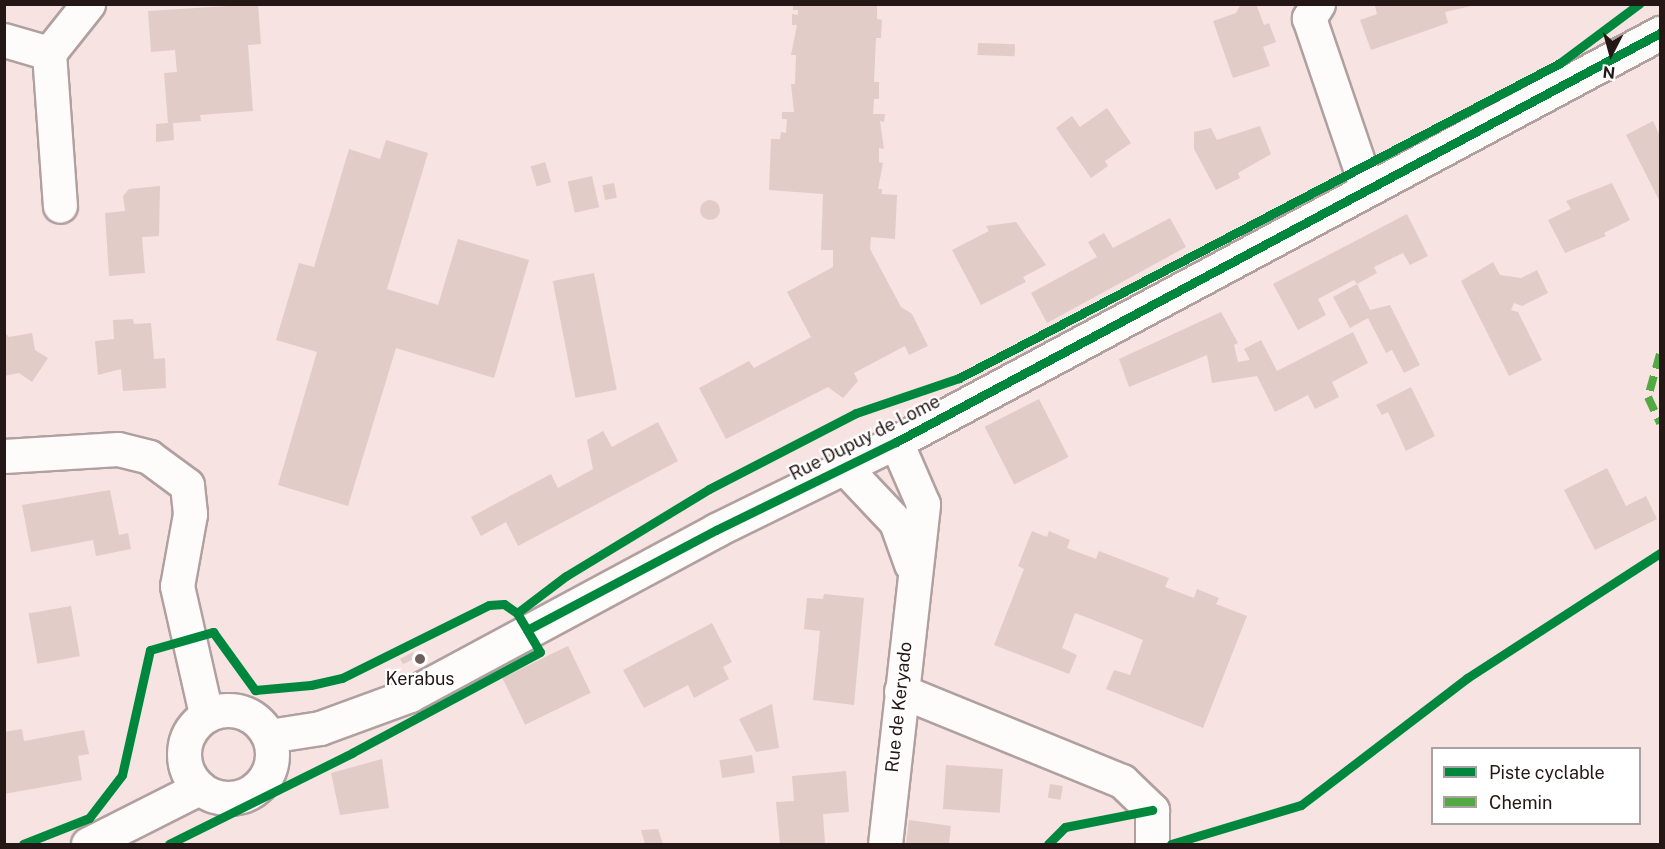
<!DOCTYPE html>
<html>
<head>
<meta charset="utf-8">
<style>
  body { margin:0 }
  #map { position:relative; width:1665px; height:849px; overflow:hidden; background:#f6e3e2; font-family:"Public Sans",sans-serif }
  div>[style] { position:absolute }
  .building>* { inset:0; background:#e1ccc8; transform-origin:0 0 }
  .round { border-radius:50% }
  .roads { filter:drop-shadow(2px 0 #b0a09f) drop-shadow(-2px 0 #b0a09f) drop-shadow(0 2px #b0a09f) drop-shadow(0 -2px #b0a09f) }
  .minor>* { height:33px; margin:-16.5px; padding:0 16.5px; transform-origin:16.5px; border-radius:16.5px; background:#fefbfb }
  .minor>.ring { margin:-16.5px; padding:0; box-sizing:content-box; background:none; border:33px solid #fefbfb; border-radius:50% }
  .quiet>* { height:8px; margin-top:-4px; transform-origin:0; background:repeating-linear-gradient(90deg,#53a942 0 15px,transparent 0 23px) }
  .cycleway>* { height:9px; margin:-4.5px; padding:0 4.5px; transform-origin:4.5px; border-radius:4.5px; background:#00873e }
  .dots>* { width:16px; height:16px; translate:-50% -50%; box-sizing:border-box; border:3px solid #fff; border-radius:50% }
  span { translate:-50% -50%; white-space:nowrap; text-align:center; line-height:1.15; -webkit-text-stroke:4.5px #fff; paint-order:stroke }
  .street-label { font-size:18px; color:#261717 }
  .poi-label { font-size:18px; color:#261717 }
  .frame { position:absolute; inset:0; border:6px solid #261717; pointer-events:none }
  .legend { position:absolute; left:1431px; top:747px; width:210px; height:78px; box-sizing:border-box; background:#fff; border:2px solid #a8a2a2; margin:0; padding:8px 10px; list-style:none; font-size:18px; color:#261717 }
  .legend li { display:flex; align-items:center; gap:12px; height:30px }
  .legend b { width:30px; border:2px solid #a8a2a2 }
  .north { position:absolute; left:1581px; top:24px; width:60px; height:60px; -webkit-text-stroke:4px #fff; paint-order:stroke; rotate:186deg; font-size:16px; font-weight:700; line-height:24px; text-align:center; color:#261717 }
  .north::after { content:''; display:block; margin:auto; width:21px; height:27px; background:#261717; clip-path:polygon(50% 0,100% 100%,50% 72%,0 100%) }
</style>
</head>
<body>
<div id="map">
  <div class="building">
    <div style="clip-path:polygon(258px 4px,261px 44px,248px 45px,253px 111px,200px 115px,201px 121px,173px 123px,174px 140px,156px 142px,156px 124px,168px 123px,164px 73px,177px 72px,175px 50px,151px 52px,148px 11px)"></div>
    <div style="clip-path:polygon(1241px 4px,1256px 4px,1264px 25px,1269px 23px,1276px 42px,1263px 47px,1270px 66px,1233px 78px,1213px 21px,1236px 13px)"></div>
    <div style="clip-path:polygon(1378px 4px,1475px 4px,1476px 5px,1445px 12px,1448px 23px,1371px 50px,1360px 20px,1377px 14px,1375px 6px)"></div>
    <div style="clip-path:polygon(793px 5px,877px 5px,877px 19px,882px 20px,881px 38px,876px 38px,874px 82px,879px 82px,879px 99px,874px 99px,873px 114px,885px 114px,884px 122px,880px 121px,884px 149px,879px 148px,879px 162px,883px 163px,878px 189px,882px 189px,882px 194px,897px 195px,895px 239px,871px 237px,870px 249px,901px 307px,912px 314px,928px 346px,909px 355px,905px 346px,854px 373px,858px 381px,843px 398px,828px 387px,726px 439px,699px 388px,749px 361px,754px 368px,811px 337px,787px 292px,833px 267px,833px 250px,821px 250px,823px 194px,769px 190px,771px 139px,780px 139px,781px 132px,786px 133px,787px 119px,782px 119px,782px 112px,794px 112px,791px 84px,795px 84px,796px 55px,791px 55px,797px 25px,792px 25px,792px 14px,798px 15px,798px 10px,793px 10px)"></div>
    <div style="left:978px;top:43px;width:37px;height:12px;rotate:2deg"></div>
    <div style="clip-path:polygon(1107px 108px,1131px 143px,1105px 161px,1108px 166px,1091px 178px,1056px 128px,1072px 116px,1080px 127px)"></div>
    <div style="clip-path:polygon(1653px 121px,1660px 136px,1660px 202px,1626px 135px)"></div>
    <div style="clip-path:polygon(1260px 126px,1271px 154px,1238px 173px,1240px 178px,1216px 190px,1194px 149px,1194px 132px,1211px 128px,1217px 140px)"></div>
    <div style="clip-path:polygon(386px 140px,428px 153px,387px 289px,438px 305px,458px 239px,529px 260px,494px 378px,396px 348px,348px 506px,278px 485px,317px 352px,276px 340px,299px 263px,314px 267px,349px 149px,380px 159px)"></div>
    <div style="left:545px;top:162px;width:21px;height:15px;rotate:73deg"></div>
    <div style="left:592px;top:176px;width:32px;height:25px;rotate:77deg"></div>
    <div style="left:614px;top:183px;width:15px;height:12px;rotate:79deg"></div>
    <div style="clip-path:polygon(1612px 183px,1630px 220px,1604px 233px,1606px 236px,1565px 253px,1548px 220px,1571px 209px,1566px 201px)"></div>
    <div style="clip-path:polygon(160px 186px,159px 236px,142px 237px,145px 273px,109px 276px,105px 213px,125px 211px,123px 196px,129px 189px)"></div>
    <div class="round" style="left:700px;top:200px;width:20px;height:20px"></div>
    <div style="clip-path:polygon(1407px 214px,1428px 256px,1410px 265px,1403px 253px,1374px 267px,1377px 273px,1357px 284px,1370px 310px,1390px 305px,1420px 365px,1404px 373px,1392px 350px,1386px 353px,1368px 318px,1350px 328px,1333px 297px,1357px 284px,1354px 280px,1318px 299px,1326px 315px,1298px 330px,1273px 284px)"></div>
    <div style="clip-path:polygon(1170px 218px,1186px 247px,1047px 323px,1031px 293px,1097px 257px,1088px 242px,1104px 233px,1113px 248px)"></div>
    <div style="clip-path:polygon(1016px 222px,1046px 265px,1023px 277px,1026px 282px,981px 305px,952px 250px,989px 231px,986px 226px)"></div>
    <div style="clip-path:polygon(1493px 262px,1500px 275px,1521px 278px,1537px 270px,1548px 293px,1522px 306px,1514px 303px,1511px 310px,1518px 312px,1542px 360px,1509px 376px,1461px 281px)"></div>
    <div style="left:594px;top:273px;width:119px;height:42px;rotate:79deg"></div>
    <div style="clip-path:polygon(1221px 312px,1238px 343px,1234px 345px,1238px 362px,1250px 360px,1244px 349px,1261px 340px,1277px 371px,1353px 332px,1368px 363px,1332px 382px,1339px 397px,1315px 409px,1308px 395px,1275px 412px,1257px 376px,1212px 383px,1207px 355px,1129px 387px,1119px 359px)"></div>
    <div style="clip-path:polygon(133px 319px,134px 324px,151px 323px,154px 359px,165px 358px,166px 388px,123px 391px,121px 369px,98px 375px,95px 341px,114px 339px,113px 320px)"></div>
    <div style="clip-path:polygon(4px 332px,9px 337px,32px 333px,35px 350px,48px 358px,32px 382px,19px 373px,4px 376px)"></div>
    <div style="clip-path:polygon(1411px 387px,1435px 436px,1406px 451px,1388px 412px,1382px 415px,1376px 405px)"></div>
    <div style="left:1039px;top:399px;width:65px;height:61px;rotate:63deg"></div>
    <div style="clip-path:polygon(658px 422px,678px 461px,518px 546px,506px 522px,481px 536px,471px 517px,551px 474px,558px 488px,593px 469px,587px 440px,603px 431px,612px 447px)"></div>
    <div style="clip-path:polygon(1607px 468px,1626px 506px,1646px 496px,1657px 519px,1595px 550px,1564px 490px)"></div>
    <div style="clip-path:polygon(110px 490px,119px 535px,128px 533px,131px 549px,96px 556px,93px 540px,31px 552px,22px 505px)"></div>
    <div style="clip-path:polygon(1032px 531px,1047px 537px,1049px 531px,1070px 540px,1067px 548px,1096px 559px,1099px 551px,1169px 578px,1165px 587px,1194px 598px,1197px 589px,1219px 598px,1216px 604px,1247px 616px,1203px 728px,1106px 689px,1114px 670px,1130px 675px,1143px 640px,1109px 626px,1075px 613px,1062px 648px,1077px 655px,1069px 674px,994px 645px,1024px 569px,1018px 566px)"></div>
    <div style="clip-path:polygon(824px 594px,864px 598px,854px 705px,813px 700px,820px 631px,804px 629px,807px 598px,823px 599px)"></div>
    <div style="left:71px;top:606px;width:51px;height:43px;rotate:80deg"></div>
    <div style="clip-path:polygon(712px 623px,732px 662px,723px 667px,729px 679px,694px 698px,688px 685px,644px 708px,623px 670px)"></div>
    <div style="left:568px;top:646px;width:52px;height:73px;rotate:64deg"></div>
    <div style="clip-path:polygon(413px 652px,416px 658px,403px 664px,400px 659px)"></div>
    <div style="clip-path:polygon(772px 704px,779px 748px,756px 752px,739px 719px)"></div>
    <div style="clip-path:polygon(22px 729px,24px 741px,84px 730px,89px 754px,78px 756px,82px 780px,4px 794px,4px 732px)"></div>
    <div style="left:752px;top:755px;width:18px;height:33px;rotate:81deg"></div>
    <div style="clip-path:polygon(382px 759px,389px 808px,340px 815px,331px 773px)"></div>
    <div style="left:946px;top:765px;width:57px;height:44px;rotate:4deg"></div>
    <div style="clip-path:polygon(846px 771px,849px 812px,823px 814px,825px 844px,780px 844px,776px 802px,794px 801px,792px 776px)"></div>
    <div style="left:1050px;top:784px;width:13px;height:14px;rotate:9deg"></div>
    <div style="clip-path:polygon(909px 820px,951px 826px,949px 844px,906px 844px)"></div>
    <div style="clip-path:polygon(658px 829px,663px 844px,645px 844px,641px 830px)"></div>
  </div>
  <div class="roads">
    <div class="minor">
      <div style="left:1318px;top:4px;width:17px;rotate:123deg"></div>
      <div style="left:1309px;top:18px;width:180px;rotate:71.2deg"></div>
      <div style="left:4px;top:40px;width:47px;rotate:16.1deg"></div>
      <div style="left:49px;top:53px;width:63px;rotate:-51.5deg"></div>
      <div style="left:49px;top:53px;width:153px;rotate:85.9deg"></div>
      <div style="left:4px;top:456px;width:114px;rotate:-3.5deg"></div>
      <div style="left:118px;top:449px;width:32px;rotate:14deg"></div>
      <div style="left:149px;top:457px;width:47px;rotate:36.4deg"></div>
      <div style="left:187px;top:485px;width:29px;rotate:84deg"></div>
      <div style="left:190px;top:514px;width:73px;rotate:100.2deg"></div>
      <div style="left:177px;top:586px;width:131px;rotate:77.2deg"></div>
      <div style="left:845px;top:468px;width:74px;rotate:46.6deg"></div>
      <div style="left:896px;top:522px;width:45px;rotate:70.3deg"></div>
      <div style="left:901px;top:691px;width:239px;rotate:22.2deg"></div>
      <div style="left:1122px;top:781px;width:42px;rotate:44deg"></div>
      <div style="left:1152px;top:810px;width:34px;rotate:90deg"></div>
      <div class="ring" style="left:184px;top:710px;width:55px;height:55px"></div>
      <div style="left:269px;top:736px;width:52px;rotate:-8.9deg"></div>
      <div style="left:320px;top:728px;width:96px;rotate:-20.1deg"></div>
      <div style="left:410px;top:695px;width:348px;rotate:-28.3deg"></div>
      <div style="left:716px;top:530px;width:200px;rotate:-26.1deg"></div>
      <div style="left:896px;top:442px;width:867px;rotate:-28.16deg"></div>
      <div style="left:88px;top:844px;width:124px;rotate:-26.8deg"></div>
      <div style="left:885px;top:844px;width:342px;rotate:-83.6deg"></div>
      <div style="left:923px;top:504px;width:68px;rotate:-113.5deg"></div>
    </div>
  </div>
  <div class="quiet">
    <div style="left:1660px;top:354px;width:45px;rotate:105.6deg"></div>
    <div style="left:1648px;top:397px;width:29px;rotate:65deg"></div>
  </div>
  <div class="cycleway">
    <div style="left:517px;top:613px;width:61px;rotate:-37.1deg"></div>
    <div style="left:566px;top:576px;width:167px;rotate:-31.3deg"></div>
    <div style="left:709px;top:489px;width:165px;rotate:-27.3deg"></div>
    <div style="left:856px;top:413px;width:109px;rotate:-18.8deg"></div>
    <div style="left:959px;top:378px;width:679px;rotate:-27.66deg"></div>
    <div style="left:1560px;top:63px;width:99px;rotate:-36.8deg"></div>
    <div style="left:527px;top:630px;width:214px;rotate:-27.9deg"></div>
    <div style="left:716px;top:530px;width:200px;rotate:-26.1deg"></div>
    <div style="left:896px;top:442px;width:867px;rotate:-28.16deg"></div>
    <div style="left:23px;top:844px;width:71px;rotate:-21.5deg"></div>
    <div style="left:89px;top:818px;width:54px;rotate:-52.5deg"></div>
    <div style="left:122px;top:775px;width:128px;rotate:-77.4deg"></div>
    <div style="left:150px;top:650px;width:66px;rotate:-15.9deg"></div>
    <div style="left:213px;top:632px;width:72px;rotate:54.1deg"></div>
    <div style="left:255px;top:690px;width:56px;rotate:-5.1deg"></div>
    <div style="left:311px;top:685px;width:32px;rotate:-13deg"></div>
    <div style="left:342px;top:678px;width:164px;rotate:-26.4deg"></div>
    <div style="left:489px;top:605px;width:15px;rotate:-4deg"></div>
    <div style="left:504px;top:604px;width:16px;rotate:35deg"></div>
    <div style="left:517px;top:613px;width:45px;rotate:59.5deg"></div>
    <div style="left:540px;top:652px;width:213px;rotate:151.8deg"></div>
    <div style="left:352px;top:753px;width:204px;rotate:153.6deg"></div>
    <div style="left:1048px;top:844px;width:24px;rotate:-45deg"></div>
    <div style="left:1065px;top:827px;width:89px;rotate:-11.1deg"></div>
    <div style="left:1171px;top:844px;width:136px;rotate:-16.7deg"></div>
    <div style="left:1301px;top:805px;width:209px;rotate:-37.4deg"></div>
    <div style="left:1467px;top:678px;width:230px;rotate:-32.9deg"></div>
  </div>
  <div class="dots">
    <div style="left:420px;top:659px;background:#6f5e5e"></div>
  </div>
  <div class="street-label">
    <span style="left:865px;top:438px;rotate:-27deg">Rue Dupuy de Lome</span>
    <span style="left:899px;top:707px;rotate:-84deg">Rue de Keryado</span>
  </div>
  <div class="poi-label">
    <span style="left:420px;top:679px">Kerabus</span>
  </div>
  <div class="frame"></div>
  <ul class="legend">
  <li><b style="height:8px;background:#00873e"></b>Piste cyclable</li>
  <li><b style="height:8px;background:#53a942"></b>Chemin</li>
  </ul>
  <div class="north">N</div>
</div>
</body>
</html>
